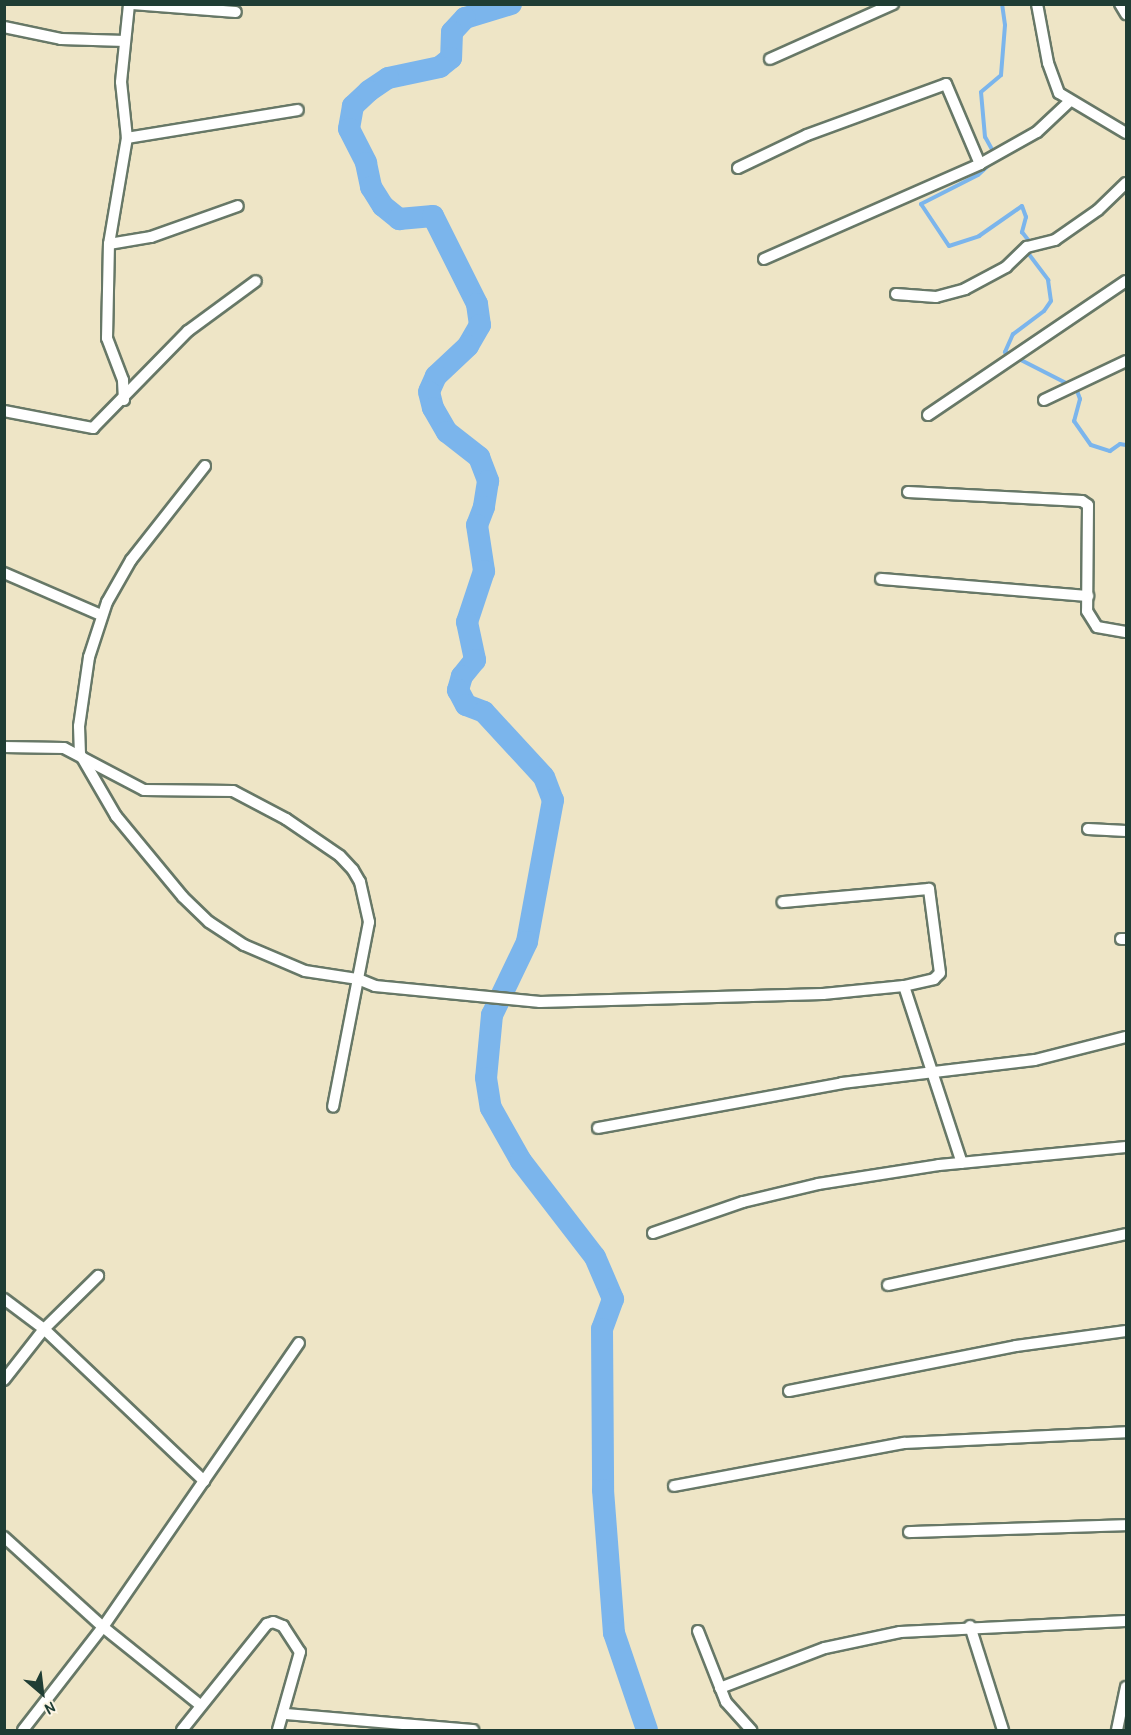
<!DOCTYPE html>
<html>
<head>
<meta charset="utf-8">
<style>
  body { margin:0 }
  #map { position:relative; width:1131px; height:1735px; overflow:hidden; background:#eee5c6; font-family:"Patrick Hand",sans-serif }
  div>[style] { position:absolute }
  .stream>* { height:4px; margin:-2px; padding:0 2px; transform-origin:2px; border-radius:2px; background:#7bb5ec }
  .river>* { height:22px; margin:-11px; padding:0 11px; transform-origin:11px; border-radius:11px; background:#7bb5ec }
  .roads { filter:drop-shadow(2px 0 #677867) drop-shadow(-2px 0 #677867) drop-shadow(0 2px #677867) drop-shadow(0 -2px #677867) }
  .street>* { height:10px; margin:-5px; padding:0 5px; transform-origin:5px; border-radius:5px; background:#fff }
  span { translate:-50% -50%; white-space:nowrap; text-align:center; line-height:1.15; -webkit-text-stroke:4.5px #fcf5e5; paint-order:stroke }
  .frame { position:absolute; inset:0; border:6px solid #1f3d34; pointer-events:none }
  .north { position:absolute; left:12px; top:1663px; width:60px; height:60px; -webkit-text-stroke:4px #fcf5e5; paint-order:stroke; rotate:152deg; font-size:16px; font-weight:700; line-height:24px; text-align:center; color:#1f3d34 }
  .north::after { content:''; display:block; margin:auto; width:21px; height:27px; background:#1f3d34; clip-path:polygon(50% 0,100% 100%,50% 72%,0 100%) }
</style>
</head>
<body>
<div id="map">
  <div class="stream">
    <div style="left:994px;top:153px;width:18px;rotate:-119deg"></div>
    <div style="left:985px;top:137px;width:45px;rotate:-95.1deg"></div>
    <div style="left:981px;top:92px;width:26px;rotate:-40deg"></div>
    <div style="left:1001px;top:75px;width:50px;rotate:-85.4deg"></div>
    <div style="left:1005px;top:25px;width:21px;rotate:-98deg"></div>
    <div style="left:990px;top:164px;width:16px;rotate:137deg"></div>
    <div style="left:978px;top:175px;width:64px;rotate:153deg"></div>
    <div style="left:921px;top:204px;width:50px;rotate:56.3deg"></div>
    <div style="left:949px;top:246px;width:32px;rotate:-18deg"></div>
    <div style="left:979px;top:236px;width:52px;rotate:-34.9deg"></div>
    <div style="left:1022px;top:206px;width:12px;rotate:70deg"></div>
    <div style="left:1026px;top:217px;width:16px;rotate:105deg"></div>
    <div style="left:1022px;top:232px;width:11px;rotate:52deg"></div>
    <div style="left:1029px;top:241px;width:12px;rotate:95deg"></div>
    <div style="left:1028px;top:253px;width:34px;rotate:53deg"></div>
    <div style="left:1048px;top:280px;width:21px;rotate:82deg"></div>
    <div style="left:1051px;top:301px;width:12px;rotate:125deg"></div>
    <div style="left:1044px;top:311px;width:39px;rotate:143deg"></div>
    <div style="left:1013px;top:334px;width:20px;rotate:114deg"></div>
    <div style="left:1005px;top:352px;width:80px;rotate:26.9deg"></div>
    <div style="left:1076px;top:388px;width:12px;rotate:70deg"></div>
    <div style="left:1080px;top:399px;width:23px;rotate:105deg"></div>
    <div style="left:1074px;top:421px;width:29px;rotate:55deg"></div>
    <div style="left:1091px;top:445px;width:20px;rotate:18deg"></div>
    <div style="left:1110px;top:451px;width:12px;rotate:-35deg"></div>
    <div style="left:1120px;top:444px;width:6px;rotate:9deg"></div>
  </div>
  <div class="river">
    <div style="left:511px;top:4px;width:48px;rotate:163.1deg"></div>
    <div style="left:465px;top:18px;width:19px;rotate:133deg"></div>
    <div style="left:452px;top:32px;width:26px;rotate:92deg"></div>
    <div style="left:451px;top:58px;width:14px;rotate:141deg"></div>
    <div style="left:440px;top:67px;width:53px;rotate:168.1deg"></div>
    <div style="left:388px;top:78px;width:23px;rotate:146deg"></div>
    <div style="left:369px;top:91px;width:22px;rotate:137deg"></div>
    <div style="left:353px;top:106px;width:23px;rotate:100deg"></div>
    <div style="left:349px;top:129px;width:38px;rotate:63deg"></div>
    <div style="left:366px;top:163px;width:25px;rotate:78deg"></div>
    <div style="left:371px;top:187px;width:22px;rotate:58deg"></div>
    <div style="left:383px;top:206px;width:21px;rotate:39deg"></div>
    <div style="left:399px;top:219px;width:34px;rotate:-5deg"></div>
    <div style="left:433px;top:216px;width:98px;rotate:63.4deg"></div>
    <div style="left:477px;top:304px;width:21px;rotate:82deg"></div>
    <div style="left:480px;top:325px;width:24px;rotate:120deg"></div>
    <div style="left:468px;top:346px;width:44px;rotate:136.8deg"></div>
    <div style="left:436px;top:376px;width:17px;rotate:114deg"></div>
    <div style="left:429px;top:392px;width:16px;rotate:76deg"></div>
    <div style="left:433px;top:408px;width:28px;rotate:60deg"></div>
    <div style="left:447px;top:432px;width:41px;rotate:38deg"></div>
    <div style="left:479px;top:457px;width:26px;rotate:69deg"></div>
    <div style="left:488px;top:481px;width:26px;rotate:99deg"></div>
    <div style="left:484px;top:507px;width:19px;rotate:111deg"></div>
    <div style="left:477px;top:525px;width:47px;rotate:81.3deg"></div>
    <div style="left:484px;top:571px;width:54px;rotate:108.4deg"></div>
    <div style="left:467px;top:622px;width:39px;rotate:78deg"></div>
    <div style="left:475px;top:660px;width:21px;rotate:129deg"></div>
    <div style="left:462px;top:676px;width:15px;rotate:106deg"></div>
    <div style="left:458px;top:690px;width:17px;rotate:62deg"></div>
    <div style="left:466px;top:705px;width:19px;rotate:21deg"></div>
    <div style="left:484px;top:712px;width:88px;rotate:47.3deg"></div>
    <div style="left:544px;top:777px;width:25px;rotate:69deg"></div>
    <div style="left:553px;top:800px;width:144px;rotate:100.4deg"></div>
    <div style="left:527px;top:942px;width:81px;rotate:115.6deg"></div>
    <div style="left:492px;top:1015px;width:63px;rotate:95.4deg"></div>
    <div style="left:486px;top:1078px;width:30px;rotate:81deg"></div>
    <div style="left:491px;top:1108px;width:61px;rotate:60.5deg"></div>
    <div style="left:521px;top:1161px;width:121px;rotate:52.4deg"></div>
    <div style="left:595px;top:1257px;width:46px;rotate:66.8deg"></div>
    <div style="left:613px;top:1299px;width:32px;rotate:110deg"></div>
    <div style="left:602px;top:1329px;width:161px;rotate:89.6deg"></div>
    <div style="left:603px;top:1490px;width:143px;rotate:85.6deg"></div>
    <div style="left:614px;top:1633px;width:102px;rotate:71.2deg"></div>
  </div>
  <div class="roads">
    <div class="street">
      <div style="left:132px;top:4px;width:104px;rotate:4.4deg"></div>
      <div style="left:1037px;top:4px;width:60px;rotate:79.4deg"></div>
      <div style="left:1048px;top:63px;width:32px;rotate:70deg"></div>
      <div style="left:1059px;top:93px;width:78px;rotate:30.8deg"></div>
      <div style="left:1120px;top:4px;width:12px;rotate:59deg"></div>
      <div style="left:4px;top:27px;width:58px;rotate:11.9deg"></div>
      <div style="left:61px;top:39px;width:64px;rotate:1.8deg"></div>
      <div style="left:770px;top:59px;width:135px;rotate:-24.1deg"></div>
      <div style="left:127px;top:138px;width:173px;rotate:-9.3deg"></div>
      <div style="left:738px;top:168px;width:76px;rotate:-25.6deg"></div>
      <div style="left:807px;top:135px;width:148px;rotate:-20.1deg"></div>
      <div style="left:946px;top:84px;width:87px;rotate:67deg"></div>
      <div style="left:109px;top:244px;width:43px;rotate:-9.5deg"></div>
      <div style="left:151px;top:237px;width:92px;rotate:-19.6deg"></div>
      <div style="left:764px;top:259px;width:236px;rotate:-23.7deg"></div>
      <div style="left:980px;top:164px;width:65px;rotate:-29.3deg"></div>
      <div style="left:1037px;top:132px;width:44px;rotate:-43.2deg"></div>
      <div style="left:896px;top:294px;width:40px;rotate:4.3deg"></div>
      <div style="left:936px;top:297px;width:30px;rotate:-15deg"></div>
      <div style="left:965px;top:289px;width:47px;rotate:-28.2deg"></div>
      <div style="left:1006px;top:267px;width:29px;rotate:-44deg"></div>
      <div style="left:1027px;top:247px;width:29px;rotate:-14deg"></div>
      <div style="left:1055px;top:240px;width:52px;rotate:-34.9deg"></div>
      <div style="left:1098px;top:210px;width:39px;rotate:-44deg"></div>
      <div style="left:124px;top:400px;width:20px;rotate:-93deg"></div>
      <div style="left:123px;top:380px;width:45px;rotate:-110.9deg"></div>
      <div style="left:107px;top:338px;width:94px;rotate:-88.8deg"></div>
      <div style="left:109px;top:244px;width:108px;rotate:-80.4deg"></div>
      <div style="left:127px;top:138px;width:56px;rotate:-96.1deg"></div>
      <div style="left:121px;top:82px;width:78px;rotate:-84.1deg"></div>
      <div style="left:1044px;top:400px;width:91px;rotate:-25.4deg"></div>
      <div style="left:4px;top:411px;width:91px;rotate:10.8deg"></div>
      <div style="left:93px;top:428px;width:136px;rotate:-45.6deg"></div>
      <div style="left:188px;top:331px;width:84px;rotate:-36.3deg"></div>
      <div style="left:928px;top:415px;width:239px;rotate:-34.1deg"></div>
      <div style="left:205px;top:466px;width:120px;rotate:128.2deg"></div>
      <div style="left:131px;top:560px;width:48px;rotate:119.7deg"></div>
      <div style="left:107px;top:602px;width:58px;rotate:108.1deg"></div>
      <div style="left:89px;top:657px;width:70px;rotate:98.2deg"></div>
      <div style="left:79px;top:726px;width:28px;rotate:88deg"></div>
      <div style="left:80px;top:754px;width:72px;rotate:59.9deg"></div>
      <div style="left:116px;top:816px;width:105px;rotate:50.4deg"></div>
      <div style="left:183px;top:897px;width:36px;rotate:44deg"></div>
      <div style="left:209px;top:922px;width:42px;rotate:33.3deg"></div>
      <div style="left:244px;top:945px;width:66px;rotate:23.1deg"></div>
      <div style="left:305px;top:971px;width:54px;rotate:8.6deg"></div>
      <div style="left:358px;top:979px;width:18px;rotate:22deg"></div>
      <div style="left:375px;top:986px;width:166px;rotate:5.5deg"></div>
      <div style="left:540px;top:1002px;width:283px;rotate:-1.6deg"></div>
      <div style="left:823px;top:994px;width:81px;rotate:-5.6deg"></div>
      <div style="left:904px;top:986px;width:31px;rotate:-13deg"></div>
      <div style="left:934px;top:979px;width:8px;rotate:-45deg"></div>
      <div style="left:940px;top:973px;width:85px;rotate:-97.5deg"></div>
      <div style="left:929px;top:889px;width:147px;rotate:174.9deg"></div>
      <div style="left:908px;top:492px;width:174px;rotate:3deg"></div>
      <div style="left:1082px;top:501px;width:7px;rotate:34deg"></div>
      <div style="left:1088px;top:505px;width:106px;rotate:90.5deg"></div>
      <div style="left:1087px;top:611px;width:19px;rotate:58deg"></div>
      <div style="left:1097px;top:627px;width:29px;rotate:10deg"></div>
      <div style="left:4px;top:573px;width:106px;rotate:23.4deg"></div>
      <div style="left:881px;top:579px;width:208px;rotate:4.7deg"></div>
      <div style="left:4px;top:747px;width:60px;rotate:1deg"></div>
      <div style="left:64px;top:748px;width:90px;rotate:27.7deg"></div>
      <div style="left:144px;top:790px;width:89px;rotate:0.6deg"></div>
      <div style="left:233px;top:791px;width:60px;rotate:27.8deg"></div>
      <div style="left:286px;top:819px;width:65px;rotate:34.4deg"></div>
      <div style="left:340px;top:856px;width:19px;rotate:47deg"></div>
      <div style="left:353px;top:870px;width:14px;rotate:60deg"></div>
      <div style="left:360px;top:882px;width:41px;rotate:77.3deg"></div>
      <div style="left:369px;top:922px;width:188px;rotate:101deg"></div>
      <div style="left:1088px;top:829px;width:38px;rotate:3deg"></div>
      <div style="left:1121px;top:939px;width:5px"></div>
      <div style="left:904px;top:986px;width:186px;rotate:71.9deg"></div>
      <div style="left:598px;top:1128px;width:248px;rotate:-10.4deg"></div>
      <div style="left:842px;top:1083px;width:194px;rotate:-6.8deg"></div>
      <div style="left:1035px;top:1060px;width:94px;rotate:-14.2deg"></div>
      <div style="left:653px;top:1233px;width:95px;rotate:-19deg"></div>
      <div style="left:743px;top:1202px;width:77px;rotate:-13.5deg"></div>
      <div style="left:818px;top:1184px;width:122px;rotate:-8.9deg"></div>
      <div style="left:939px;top:1165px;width:188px;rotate:-5.5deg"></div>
      <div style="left:888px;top:1285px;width:243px;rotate:-12.1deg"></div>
      <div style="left:4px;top:1299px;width:50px;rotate:36.9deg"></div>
      <div style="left:44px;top:1329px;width:221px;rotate:43.5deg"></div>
      <div style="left:4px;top:1380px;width:65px;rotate:-51.9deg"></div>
      <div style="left:44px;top:1329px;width:76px;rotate:-44.5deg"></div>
      <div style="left:789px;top:1391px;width:231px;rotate:-11.2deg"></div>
      <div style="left:1016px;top:1346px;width:111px;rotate:-7.8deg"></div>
      <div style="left:674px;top:1486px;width:234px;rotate:-10.6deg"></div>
      <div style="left:904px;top:1443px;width:222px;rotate:-2.8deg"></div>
      <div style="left:909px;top:1532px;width:217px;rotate:-1.8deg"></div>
      <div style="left:4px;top:1537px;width:134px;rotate:42.3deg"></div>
      <div style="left:103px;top:1627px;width:124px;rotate:38.8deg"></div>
      <div style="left:970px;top:1626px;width:109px;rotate:72.4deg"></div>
      <div style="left:698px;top:1631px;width:76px;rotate:68.5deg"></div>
      <div style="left:726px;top:1702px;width:38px;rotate:48deg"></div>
      <div style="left:720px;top:1688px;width:112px;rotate:-20.9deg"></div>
      <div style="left:825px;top:1648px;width:77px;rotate:-12deg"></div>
      <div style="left:900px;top:1632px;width:226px;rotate:-2.8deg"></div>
      <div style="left:285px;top:1714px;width:189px;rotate:4.9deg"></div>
      <div style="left:23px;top:1730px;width:130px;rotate:-52.2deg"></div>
      <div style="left:103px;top:1627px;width:345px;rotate:-55.4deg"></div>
      <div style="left:182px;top:1730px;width:136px;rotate:-51.3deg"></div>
      <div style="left:267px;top:1624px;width:6px;rotate:-18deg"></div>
      <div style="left:273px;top:1622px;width:11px;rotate:22deg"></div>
      <div style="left:283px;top:1626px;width:31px;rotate:57deg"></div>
      <div style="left:300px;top:1652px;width:81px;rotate:105.8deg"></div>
      <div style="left:1117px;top:1730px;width:44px;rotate:-78.2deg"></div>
    </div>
  </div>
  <div class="frame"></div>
  <div class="north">N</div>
</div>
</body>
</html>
